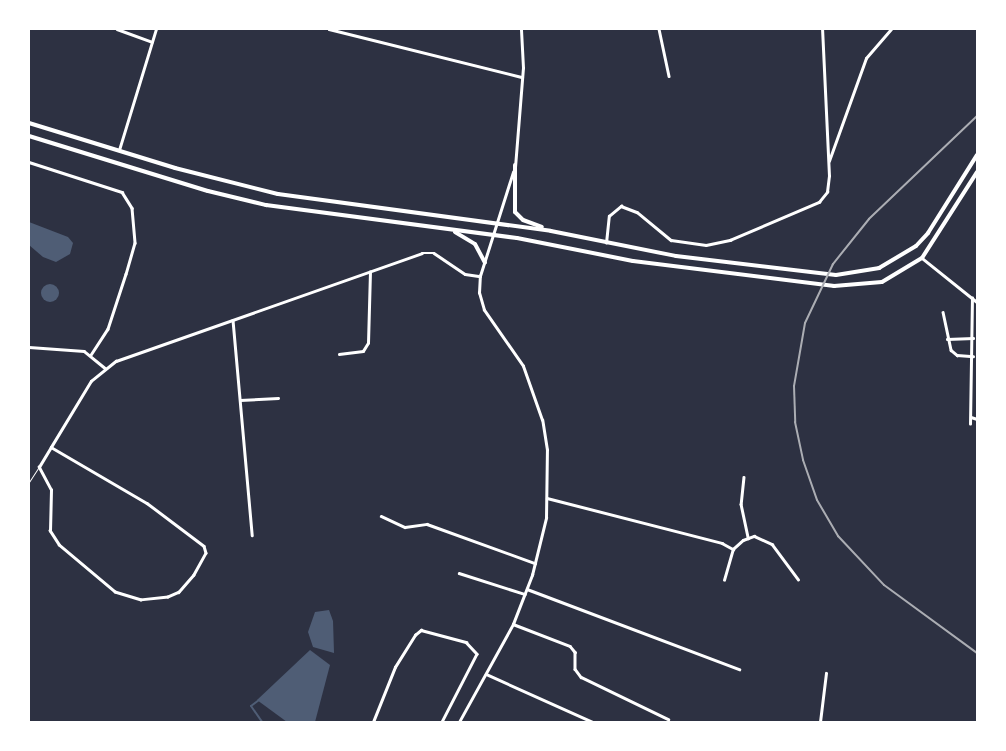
<!DOCTYPE html>
<html>
<head>
<meta charset="utf-8">
<style>
  body { margin:0 }
  #map { position:relative; width:1006px; height:751px; overflow:hidden; background:#2d3142; font-family:Overpass,sans-serif }
  div>[style] { position:absolute }
  .water>* { inset:0; background:#4f5d75 }
  .round { border-radius:50% }
  .stream>* { height:2px; margin:-1px; padding:0 1px; transform-origin:1px; border-radius:1px; background:#4f5d75 }
  .service>* { height:1px; margin:-0.5px; padding:0 0.5px; transform-origin:0.5px; border-radius:0.5px; background:#fff }
  .minor>* { height:2.5px; margin:-1.25px; padding:0 1.25px; transform-origin:1.25px; border-radius:1.25px; background:#fff }
  .secondary>* { height:4px; margin:-2px; padding:0 2px; transform-origin:2px; border-radius:2px; background:#fff }
  .rail>* { height:2px; margin:-1px; padding:0 1px; transform-origin:1px; border-radius:1px; background:#abadb3 }
  span { translate:-50% -50%; white-space:nowrap; text-align:center; line-height:1.15; -webkit-text-stroke:4.5px #fff; paint-order:stroke }
  .frame { position:absolute; inset:0; border:30px solid #fff; pointer-events:none }
</style>
</head>
<body>
<div id="map">
  <div class="water">
    <div style="clip-path:polygon(29px 222px,68px 237px,73px 243px,70px 254px,56px 262px,43px 257px,29px 245px)"></div>
    <div class="round" style="left:41px;top:284px;width:18px;height:18px"></div>
    <div style="clip-path:polygon(329px 610px,333px 621px,334px 653px,313px 647px,308px 632px,315px 612px)"></div>
    <div style="clip-path:polygon(310px 650px,330px 665px,315px 722px,287px 722px,257px 700px)"></div>
  </div>
  <div class="stream">
    <div style="left:259px;top:700px;width:10px;rotate:143deg"></div>
    <div style="left:251px;top:706px;width:19px;rotate:55deg"></div>
  </div>
  <div class="service">
    <div style="left:29px;top:482px;width:17px;rotate:-57deg"></div>
  </div>
  <div class="minor">
    <div style="left:117px;top:29px;width:37px;rotate:20deg"></div>
    <div style="left:329px;top:29px;width:199px;rotate:14deg"></div>
    <div style="left:659px;top:29px;width:48px;rotate:78deg"></div>
    <div style="left:119px;top:150px;width:127px;rotate:-73deg"></div>
    <div style="left:829px;top:161px;width:109px;rotate:-70.2deg"></div>
    <div style="left:866px;top:58px;width:38px;rotate:-49deg"></div>
    <div style="left:29px;top:162px;width:98px;rotate:17.9deg"></div>
    <div style="left:122px;top:192px;width:19px;rotate:58deg"></div>
    <div style="left:132px;top:208px;width:35px;rotate:85deg"></div>
    <div style="left:135px;top:243px;width:32px;rotate:106deg"></div>
    <div style="left:126px;top:274px;width:58px;rotate:108.1deg"></div>
    <div style="left:108px;top:329px;width:31px;rotate:123deg"></div>
    <div style="left:515px;top:167px;width:99px;rotate:-85.4deg"></div>
    <div style="left:523px;top:68px;width:39px;rotate:-93deg"></div>
    <div style="left:606px;top:243px;width:27px;rotate:-84deg"></div>
    <div style="left:609px;top:216px;width:16px;rotate:-40deg"></div>
    <div style="left:621px;top:206px;width:17px;rotate:21deg"></div>
    <div style="left:637px;top:212px;width:44px;rotate:39.5deg"></div>
    <div style="left:671px;top:240px;width:35px;rotate:8deg"></div>
    <div style="left:706px;top:245px;width:25px;rotate:-12deg"></div>
    <div style="left:730px;top:240px;width:97px;rotate:-23.1deg"></div>
    <div style="left:819px;top:202px;width:13px;rotate:-51deg"></div>
    <div style="left:827px;top:192px;width:16px;rotate:-83deg"></div>
    <div style="left:829px;top:176px;width:147px;rotate:-92.7deg"></div>
    <div style="left:922px;top:258px;width:70px;rotate:38.7deg"></div>
    <div style="left:943px;top:312px;width:39px;rotate:78deg"></div>
    <div style="left:951px;top:350px;width:8px;rotate:40deg"></div>
    <div style="left:957px;top:355px;width:16px;rotate:4deg"></div>
    <div style="left:233px;top:320px;width:216px;rotate:84.9deg"></div>
    <div style="left:947px;top:339px;width:26px;rotate:-2deg"></div>
    <div style="left:29px;top:347px;width:55px;rotate:4.2deg"></div>
    <div style="left:84px;top:351px;width:27px;rotate:39deg"></div>
    <div style="left:339px;top:354px;width:24px;rotate:-7deg"></div>
    <div style="left:363px;top:351px;width:9px;rotate:-58deg"></div>
    <div style="left:368px;top:343px;width:71px;rotate:-88.4deg"></div>
    <div style="left:240px;top:400px;width:38px;rotate:-3deg"></div>
    <div style="left:971px;top:417px;width:6px;rotate:18deg"></div>
    <div style="left:970px;top:424px;width:126px;rotate:-89.1deg"></div>
    <div style="left:51px;top:447px;width:111px;rotate:30.3deg"></div>
    <div style="left:147px;top:503px;width:71px;rotate:37deg"></div>
    <div style="left:204px;top:546px;width:7px;rotate:74deg"></div>
    <div style="left:206px;top:553px;width:25px;rotate:119deg"></div>
    <div style="left:194px;top:575px;width:23px;rotate:131deg"></div>
    <div style="left:179px;top:592px;width:12px;rotate:156deg"></div>
    <div style="left:168px;top:597px;width:27px;rotate:174deg"></div>
    <div style="left:141px;top:600px;width:27px;rotate:-163deg"></div>
    <div style="left:115px;top:592px;width:73px;rotate:-140deg"></div>
    <div style="left:59px;top:545px;width:17px;rotate:-123deg"></div>
    <div style="left:50px;top:531px;width:41px;rotate:-88.6deg"></div>
    <div style="left:51px;top:490px;width:26px;rotate:-118deg"></div>
    <div style="left:39px;top:467px;width:23px;rotate:-59deg"></div>
    <div style="left:51px;top:447px;width:77px;rotate:-58.8deg"></div>
    <div style="left:91px;top:381px;width:32px;rotate:-39deg"></div>
    <div style="left:116px;top:361px;width:324px;rotate:-19.4deg"></div>
    <div style="left:422px;top:253px;width:12px"></div>
    <div style="left:434px;top:253px;width:37px;rotate:34deg"></div>
    <div style="left:465px;top:274px;width:15px;rotate:8deg"></div>
    <div style="left:744px;top:477px;width:27px;rotate:96deg"></div>
    <div style="left:741px;top:504px;width:35px;rotate:78deg"></div>
    <div style="left:547px;top:498px;width:181px;rotate:14.4deg"></div>
    <div style="left:722px;top:543px;width:13px;rotate:29deg"></div>
    <div style="left:381px;top:516px;width:26px;rotate:25deg"></div>
    <div style="left:405px;top:527px;width:22px;rotate:-8deg"></div>
    <div style="left:427px;top:524px;width:115px;rotate:19.9deg"></div>
    <div style="left:459px;top:573px;width:69px;rotate:17.7deg"></div>
    <div style="left:724px;top:580px;width:32px;rotate:-74deg"></div>
    <div style="left:733px;top:549px;width:13px;rotate:-42deg"></div>
    <div style="left:743px;top:540px;width:12px;rotate:-20deg"></div>
    <div style="left:754px;top:536px;width:20px;rotate:24deg"></div>
    <div style="left:772px;top:544px;width:44px;rotate:53.4deg"></div>
    <div style="left:527px;top:589px;width:227px;rotate:20.7deg"></div>
    <div style="left:513px;top:624px;width:61px;rotate:21.1deg"></div>
    <div style="left:570px;top:646px;width:8px;rotate:50deg"></div>
    <div style="left:575px;top:652px;width:17px;rotate:90deg"></div>
    <div style="left:575px;top:669px;width:10px;rotate:53deg"></div>
    <div style="left:581px;top:677px;width:97px;rotate:25.8deg"></div>
    <div style="left:486px;top:674px;width:117px;rotate:24.2deg"></div>
    <div style="left:373px;top:722px;width:59px;rotate:-68.2deg"></div>
    <div style="left:395px;top:667px;width:38px;rotate:-58deg"></div>
    <div style="left:415px;top:635px;width:8px;rotate:-40deg"></div>
    <div style="left:421px;top:630px;width:47px;rotate:14.9deg"></div>
    <div style="left:466px;top:642px;width:16px;rotate:47deg"></div>
    <div style="left:477px;top:654px;width:76px;rotate:117.2deg"></div>
    <div style="left:459px;top:722px;width:112px;rotate:-61.1deg"></div>
    <div style="left:513px;top:624px;width:53px;rotate:-68.8deg"></div>
    <div style="left:532px;top:575px;width:59px;rotate:-76.2deg"></div>
    <div style="left:546px;top:518px;width:68px;rotate:-89.2deg"></div>
    <div style="left:547px;top:450px;width:30px;rotate:-99deg"></div>
    <div style="left:542px;top:420px;width:57px;rotate:-109.4deg"></div>
    <div style="left:523px;top:366px;width:68px;rotate:-124.9deg"></div>
    <div style="left:484px;top:310px;width:18px;rotate:-106deg"></div>
    <div style="left:479px;top:293px;width:17px;rotate:-87deg"></div>
    <div style="left:480px;top:276px;width:109px;rotate:-72.4deg"></div>
    <div style="left:820px;top:722px;width:49px;rotate:-83deg"></div>
  </div>
  <div class="secondary">
    <div style="left:29px;top:123px;width:153px;rotate:17.1deg"></div>
    <div style="left:175px;top:168px;width:106px;rotate:14.2deg"></div>
    <div style="left:278px;top:194px;width:275px;rotate:7.7deg"></div>
    <div style="left:551px;top:231px;width:127px;rotate:11.3deg"></div>
    <div style="left:676px;top:256px;width:161px;rotate:6.8deg"></div>
    <div style="left:836px;top:275px;width:44px;rotate:-9.2deg"></div>
    <div style="left:879px;top:268px;width:43px;rotate:-30.7deg"></div>
    <div style="left:916px;top:246px;width:18px;rotate:-47deg"></div>
    <div style="left:928px;top:233px;width:92px;rotate:-57.9deg"></div>
    <div style="left:29px;top:136px;width:187px;rotate:17.1deg"></div>
    <div style="left:208px;top:191px;width:60px;rotate:13.6deg"></div>
    <div style="left:266px;top:205px;width:253px;rotate:7.5deg"></div>
    <div style="left:517px;top:238px;width:118px;rotate:11.2deg"></div>
    <div style="left:633px;top:261px;width:203px;rotate:7.1deg"></div>
    <div style="left:834px;top:286px;width:48px;rotate:-4.8deg"></div>
    <div style="left:882px;top:282px;width:47px;rotate:-31deg"></div>
    <div style="left:922px;top:258px;width:102px;rotate:-57.4deg"></div>
    <div style="left:515px;top:165px;width:47px;rotate:90deg"></div>
    <div style="left:515px;top:212px;width:11px;rotate:45deg"></div>
    <div style="left:523px;top:220px;width:20px;rotate:20deg"></div>
    <div style="left:455px;top:232px;width:23px;rotate:31deg"></div>
    <div style="left:475px;top:244px;width:21px;rotate:62deg"></div>
  </div>
  <div class="rail">
    <div style="left:977px;top:116px;width:149px;rotate:136.4deg"></div>
    <div style="left:869px;top:219px;width:58px;rotate:128.7deg"></div>
    <div style="left:833px;top:264px;width:65px;rotate:115.4deg"></div>
    <div style="left:805px;top:323px;width:64px;rotate:99.9deg"></div>
    <div style="left:794px;top:386px;width:36px;rotate:88deg"></div>
    <div style="left:795px;top:422px;width:39px;rotate:78deg"></div>
    <div style="left:803px;top:460px;width:42px;rotate:70.7deg"></div>
    <div style="left:817px;top:500px;width:42px;rotate:59.7deg"></div>
    <div style="left:838px;top:536px;width:67px;rotate:46.8deg"></div>
    <div style="left:884px;top:585px;width:115px;rotate:36.2deg"></div>
  </div>
  <div class="frame"></div>
</div>
</body>
</html>
